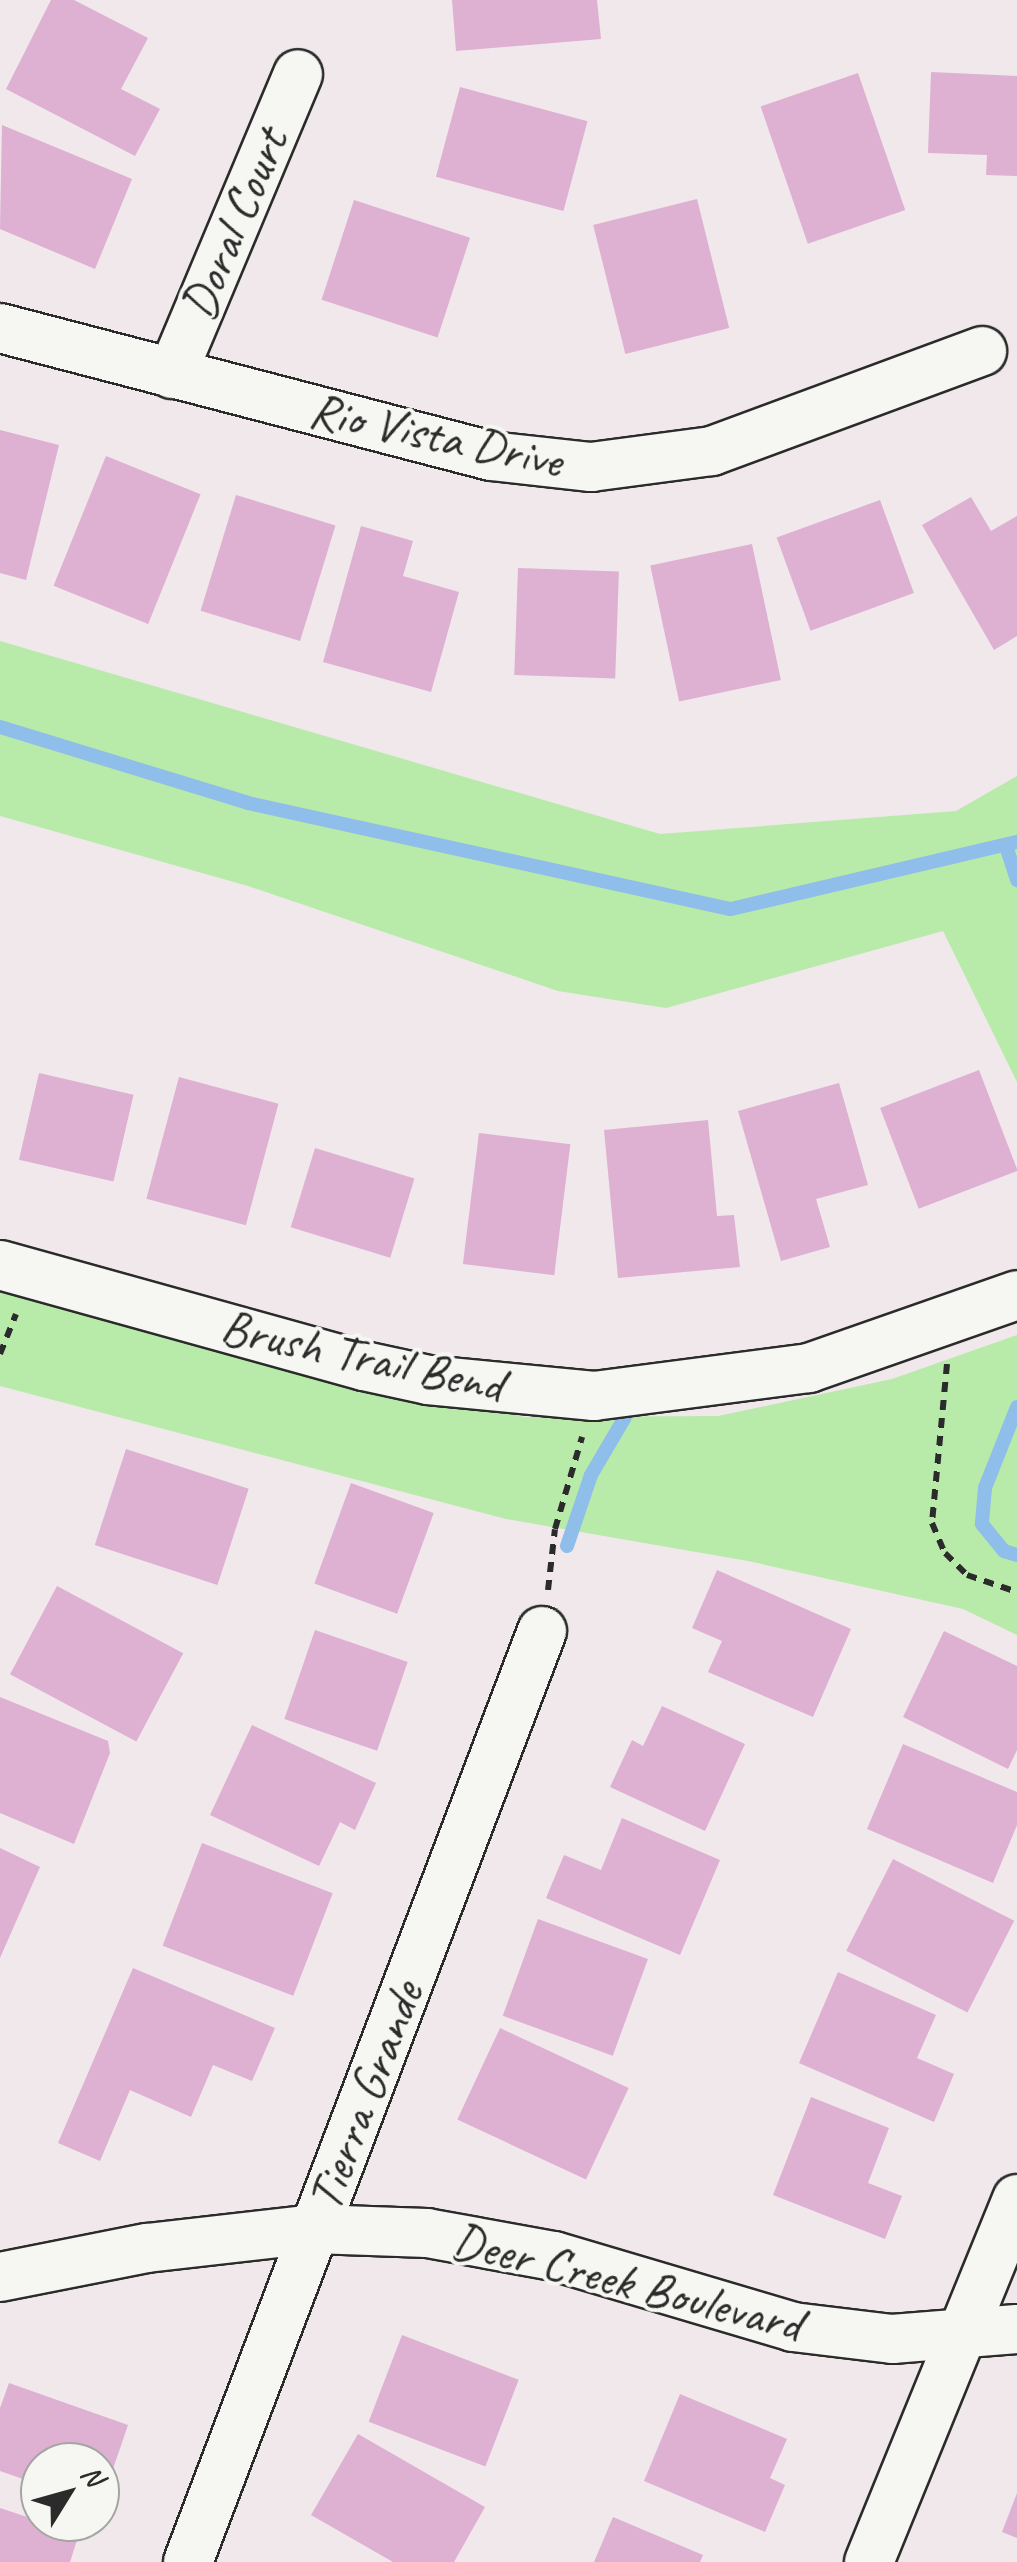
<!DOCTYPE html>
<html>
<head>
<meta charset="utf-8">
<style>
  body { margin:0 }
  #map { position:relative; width:1017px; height:2562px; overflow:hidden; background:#f1e8ec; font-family:Caveat,sans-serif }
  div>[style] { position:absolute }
  .green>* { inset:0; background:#b8eaaa }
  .stream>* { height:14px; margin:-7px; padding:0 7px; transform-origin:7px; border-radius:7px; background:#8ebee9 }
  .building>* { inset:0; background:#deb0d2; transform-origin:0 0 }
  .path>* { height:6px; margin-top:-3px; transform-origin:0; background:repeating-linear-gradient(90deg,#2b2b2b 0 10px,transparent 0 18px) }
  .roads { filter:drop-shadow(2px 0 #2b2b2b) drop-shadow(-2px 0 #2b2b2b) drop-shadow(0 2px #2b2b2b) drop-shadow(0 -2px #2b2b2b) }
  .minor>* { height:48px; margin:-24px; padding:0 24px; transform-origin:24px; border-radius:24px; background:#f6f6f2 }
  span { translate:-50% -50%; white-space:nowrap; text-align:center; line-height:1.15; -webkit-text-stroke:8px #f6f6f2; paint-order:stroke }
  .street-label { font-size:50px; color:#2b2b2b }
  .north { position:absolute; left:20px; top:2442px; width:100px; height:100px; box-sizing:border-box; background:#f6f6f2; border:2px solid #a5a5a2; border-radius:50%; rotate:53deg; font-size:28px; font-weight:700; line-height:40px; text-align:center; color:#2b2b2b }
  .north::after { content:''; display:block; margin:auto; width:35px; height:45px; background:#2b2b2b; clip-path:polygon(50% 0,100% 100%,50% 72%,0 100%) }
</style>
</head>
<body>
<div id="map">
  <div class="green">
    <div style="clip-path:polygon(0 641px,660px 834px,956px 811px,1017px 776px,1017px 1082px,943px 931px,666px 1008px,558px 991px,248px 886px,0 816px)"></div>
    <div style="clip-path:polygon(0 1287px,524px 1417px,718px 1416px,892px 1379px,1017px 1335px,1017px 1635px,963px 1609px,748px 1561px,506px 1519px,0 1386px)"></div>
  </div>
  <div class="stream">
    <div style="left:0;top:727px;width:259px;rotate:17deg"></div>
    <div style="left:248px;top:803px;width:494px;rotate:12.4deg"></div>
    <div style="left:731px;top:909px;width:294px;rotate:-13.2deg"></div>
    <div style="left:1007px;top:849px;width:33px;rotate:72deg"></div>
    <div style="left:1017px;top:1407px;width:87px;rotate:111.6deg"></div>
    <div style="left:985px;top:1488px;width:36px;rotate:95deg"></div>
    <div style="left:982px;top:1524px;width:35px;rotate:51deg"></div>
    <div style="left:1004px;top:1551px;width:14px;rotate:17deg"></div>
    <div style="left:567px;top:1546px;width:75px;rotate:-71.3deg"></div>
    <div style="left:591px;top:1475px;width:67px;rotate:-59.6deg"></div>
  </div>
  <div class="building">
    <div style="clip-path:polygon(51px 0,74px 0,148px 38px,121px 89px,160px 109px,135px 156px,6px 89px)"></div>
    <div style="clip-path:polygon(452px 0,597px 0,601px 39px,456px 51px)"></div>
    <div style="clip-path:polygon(931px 72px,1017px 76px,1017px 176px,986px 175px,987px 155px,928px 153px)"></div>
    <div style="left:858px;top:73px;width:145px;height:103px;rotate:71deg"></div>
    <div style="left:460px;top:87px;width:132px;height:93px;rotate:15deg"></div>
    <div style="clip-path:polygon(2px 125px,132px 179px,95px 269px,0 229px)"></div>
    <div style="left:697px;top:199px;width:133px;height:107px;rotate:76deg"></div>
    <div style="left:354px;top:200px;width:122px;height:105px;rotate:18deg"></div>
    <div style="clip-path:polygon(0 430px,59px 445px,26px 580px,0 573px)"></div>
    <div style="left:106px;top:456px;width:102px;height:140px;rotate:22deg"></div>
    <div style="left:236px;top:495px;width:104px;height:121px;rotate:17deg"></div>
    <div style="clip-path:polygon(971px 497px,991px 531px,1017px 516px,1017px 636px,994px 650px,922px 525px)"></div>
    <div style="left:880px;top:500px;width:99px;height:110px;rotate:70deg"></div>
    <div style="clip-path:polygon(361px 526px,413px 541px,403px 576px,459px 592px,431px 692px,323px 662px)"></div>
    <div style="left:752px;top:544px;width:139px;height:104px;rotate:78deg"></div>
    <div style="left:518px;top:568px;width:101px;height:107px;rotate:2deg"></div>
    <div style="left:979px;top:1070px;width:108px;height:106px;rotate:69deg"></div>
    <div style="left:39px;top:1073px;width:97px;height:89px;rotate:13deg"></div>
    <div style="left:179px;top:1077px;width:103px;height:126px;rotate:15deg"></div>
    <div style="clip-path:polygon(839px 1083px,868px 1185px,816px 1199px,830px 1247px,781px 1261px,738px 1111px)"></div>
    <div style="clip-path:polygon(708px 1120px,717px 1216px,734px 1215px,740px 1267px,618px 1278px,604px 1130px)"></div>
    <div style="left:479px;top:1133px;width:92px;height:132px;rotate:7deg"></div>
    <div style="left:315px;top:1148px;width:104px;height:83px;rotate:17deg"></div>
    <div style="left:126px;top:1449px;width:129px;height:101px;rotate:18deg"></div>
    <div style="left:351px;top:1483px;width:88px;height:107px;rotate:20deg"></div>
    <div style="clip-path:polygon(717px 1570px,851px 1629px,813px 1717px,708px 1672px,722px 1641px,692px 1628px)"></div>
    <div style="left:57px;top:1586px;width:143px;height:100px;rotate:28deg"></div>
    <div style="left:315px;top:1630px;width:98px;height:94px;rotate:19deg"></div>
    <div style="clip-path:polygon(944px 1631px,1017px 1666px,1017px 1750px,1008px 1769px,903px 1717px)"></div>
    <div style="clip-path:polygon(0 1697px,108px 1741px,110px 1753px,74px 1844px,0 1813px)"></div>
    <div style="clip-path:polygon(662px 1706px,745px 1744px,705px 1831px,610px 1787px,632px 1740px,643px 1746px)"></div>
    <div style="clip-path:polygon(252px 1725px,376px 1783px,355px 1830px,340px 1822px,319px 1866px,210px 1815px)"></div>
    <div style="clip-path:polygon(903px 1744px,1017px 1792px,1017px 1825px,993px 1883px,867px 1829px)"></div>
    <div style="clip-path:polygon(622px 1818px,720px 1860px,680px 1955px,546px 1898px,564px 1855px,601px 1870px)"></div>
    <div style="left:202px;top:1843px;width:140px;height:110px;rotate:21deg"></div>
    <div style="clip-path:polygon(0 1848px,40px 1867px,0 1958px)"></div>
    <div style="left:893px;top:1859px;width:136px;height:103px;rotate:27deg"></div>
    <div style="left:538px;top:1919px;width:117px;height:103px;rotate:20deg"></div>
    <div style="clip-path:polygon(133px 1968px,275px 2028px,252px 2081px,213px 2065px,191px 2117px,130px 2090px,100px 2161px,58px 2143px)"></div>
    <div style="clip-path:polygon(838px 1972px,936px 2015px,917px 2058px,954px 2074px,934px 2122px,799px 2063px)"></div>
    <div style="left:500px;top:2028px;width:142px;height:101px;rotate:25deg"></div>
    <div style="clip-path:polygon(811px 2097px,889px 2128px,868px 2183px,902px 2196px,885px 2239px,773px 2195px)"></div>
    <div style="left:402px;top:2335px;width:125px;height:93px;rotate:21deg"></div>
    <div style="clip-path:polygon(9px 2383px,128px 2425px,101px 2504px,100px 2462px,40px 2462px,40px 2485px,0 2471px,0 2408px)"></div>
    <div style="clip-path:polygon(680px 2394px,787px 2439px,770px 2478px,785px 2485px,765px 2532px,644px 2481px)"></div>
    <div style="clip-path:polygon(358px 2434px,485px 2507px,454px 2562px,393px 2562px,311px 2515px)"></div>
    <div style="clip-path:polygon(1017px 2493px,1017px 2538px,1002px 2532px)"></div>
    <div style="clip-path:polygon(0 2508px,79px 2534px,70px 2562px,0 2562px)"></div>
    <div style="clip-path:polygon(613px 2517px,703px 2555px,700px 2562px,594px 2562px)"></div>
  </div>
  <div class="path">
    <div style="left:0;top:1354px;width:43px;rotate:-68.2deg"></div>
    <div style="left:947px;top:1364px;width:160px;rotate:95.4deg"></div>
    <div style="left:932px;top:1523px;width:33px;rotate:67deg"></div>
    <div style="left:945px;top:1553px;width:31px;rotate:45deg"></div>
    <div style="left:967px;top:1575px;width:53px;rotate:18.8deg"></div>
    <div style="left:548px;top:1590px;width:61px;rotate:-83.5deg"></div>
    <div style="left:555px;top:1529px;width:96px;rotate:-73.6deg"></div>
  </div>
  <div class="roads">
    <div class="minor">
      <div style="left:0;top:328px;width:507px;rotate:14.61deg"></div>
      <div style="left:491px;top:456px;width:101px;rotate:6.3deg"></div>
      <div style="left:591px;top:467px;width:122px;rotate:-7.5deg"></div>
      <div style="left:712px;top:451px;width:288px;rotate:-20.3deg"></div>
      <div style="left:172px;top:374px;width:325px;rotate:-67.2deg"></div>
      <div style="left:0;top:1265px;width:378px;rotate:15.5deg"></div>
      <div style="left:364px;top:1366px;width:66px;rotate:12.3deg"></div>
      <div style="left:428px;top:1380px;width:167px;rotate:5.5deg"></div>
      <div style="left:594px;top:1396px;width:217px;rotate:-7.4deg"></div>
      <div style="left:809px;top:1368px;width:220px;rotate:-19.3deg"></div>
      <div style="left:0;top:2277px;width:150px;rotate:-11.2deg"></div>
      <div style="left:147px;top:2248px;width:168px;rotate:-6.5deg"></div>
      <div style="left:314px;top:2229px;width:113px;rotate:2deg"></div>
      <div style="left:427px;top:2233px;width:129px;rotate:10.3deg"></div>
      <div style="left:554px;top:2256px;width:249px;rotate:16.5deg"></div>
      <div style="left:793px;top:2327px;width:100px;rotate:6.9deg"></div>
      <div style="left:892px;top:2339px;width:125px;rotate:-4.6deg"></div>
      <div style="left:188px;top:2562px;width:996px;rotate:-69.18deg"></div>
      <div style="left:869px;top:2562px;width:392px;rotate:-67.8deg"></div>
    </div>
  </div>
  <div class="street-label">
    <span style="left:234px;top:224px;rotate:-67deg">Doral Court</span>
    <span style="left:436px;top:435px;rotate:12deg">Rio Vista Drive</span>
    <span style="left:362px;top:1356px;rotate:12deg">Brush Trail Bend</span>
    <span style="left:365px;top:2096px;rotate:-69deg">Tierra Grande</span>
    <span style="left:627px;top:2282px;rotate:14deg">Deer Creek Boulevard</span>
  </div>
  <div class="north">N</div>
</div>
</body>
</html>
